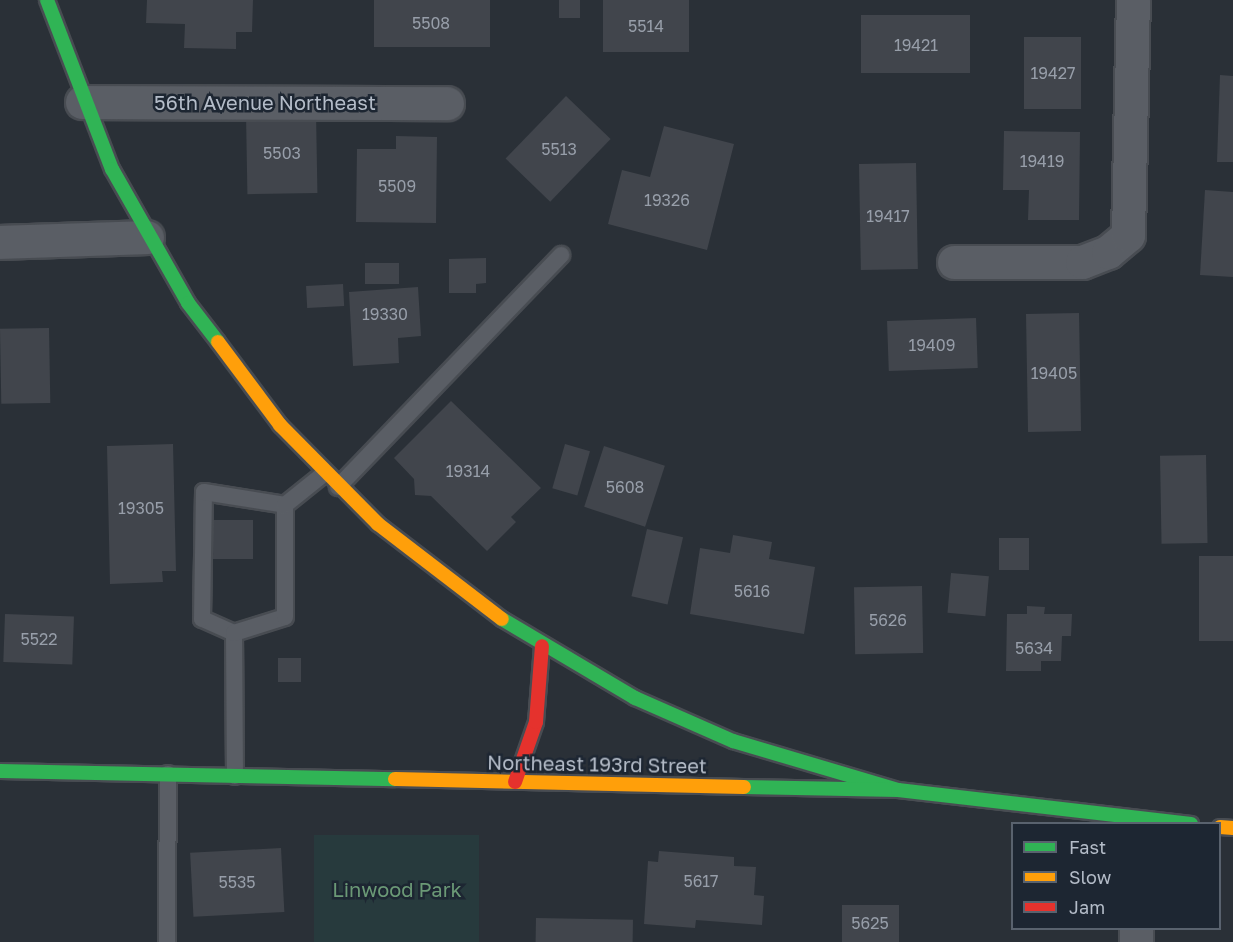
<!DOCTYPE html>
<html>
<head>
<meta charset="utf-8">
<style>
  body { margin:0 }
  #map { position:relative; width:1233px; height:942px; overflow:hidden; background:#2a3037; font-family:"Golos Text",sans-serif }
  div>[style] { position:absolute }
  .green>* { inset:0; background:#273a3d; transform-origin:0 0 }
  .building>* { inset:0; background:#41454c; transform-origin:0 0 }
  .roads { filter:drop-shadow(2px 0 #484c52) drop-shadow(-2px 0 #484c52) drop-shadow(0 2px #484c52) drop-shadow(0 -2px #484c52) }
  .lane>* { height:16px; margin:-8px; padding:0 8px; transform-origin:8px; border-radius:8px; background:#5a5e65 }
  .street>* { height:33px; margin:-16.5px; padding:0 16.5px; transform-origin:16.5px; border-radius:16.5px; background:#5a5e65 }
  .fast>* { height:14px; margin:-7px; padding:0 7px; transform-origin:7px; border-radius:7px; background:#30b455 }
  .slow>* { height:14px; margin:-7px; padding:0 7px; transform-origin:7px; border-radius:7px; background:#ff9f0a }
  .jam>* { height:14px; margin:-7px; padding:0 7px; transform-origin:7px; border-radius:7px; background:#e5322d }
  span { translate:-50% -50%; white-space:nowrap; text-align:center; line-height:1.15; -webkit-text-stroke:5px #1d2632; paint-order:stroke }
  .number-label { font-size:16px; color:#979ea9 }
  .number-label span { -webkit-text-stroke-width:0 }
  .street-label { font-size:20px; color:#b4bcc8 }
  .park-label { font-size:20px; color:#6b9976 }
  .legend { position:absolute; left:1011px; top:822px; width:210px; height:108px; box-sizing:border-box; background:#1d2632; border:2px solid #59626e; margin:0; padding:8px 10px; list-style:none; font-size:18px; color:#b4bcc8 }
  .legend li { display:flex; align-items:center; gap:12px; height:30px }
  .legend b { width:30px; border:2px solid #59626e }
</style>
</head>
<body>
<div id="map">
  <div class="green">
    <div style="left:314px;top:835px;width:165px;height:107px"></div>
  </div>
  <div class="building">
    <div style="clip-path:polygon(147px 0,253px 0,252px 32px,236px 32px,236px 49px,184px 48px,185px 24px,146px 23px)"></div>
    <div style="left:374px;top:0;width:116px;height:47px"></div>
    <div style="left:559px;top:0;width:21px;height:18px"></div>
    <div style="left:603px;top:0;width:86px;height:52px"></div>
    <div style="left:970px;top:15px;width:58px;height:109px;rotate:90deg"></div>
    <div style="left:1081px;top:37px;width:72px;height:57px;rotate:90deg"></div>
    <div style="clip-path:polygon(1220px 75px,1233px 76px,1233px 162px,1217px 162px)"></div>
    <div style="left:566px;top:96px;width:62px;height:87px;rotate:44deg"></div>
    <div style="left:316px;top:112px;width:81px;height:70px;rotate:89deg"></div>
    <div style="clip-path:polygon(664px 126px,734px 144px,707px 250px,608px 224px,622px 170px,650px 177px)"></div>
    <div style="clip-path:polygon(1004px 131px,1080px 132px,1079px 220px,1028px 220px,1029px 190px,1003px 190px)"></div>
    <div style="clip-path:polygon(396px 136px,437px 137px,436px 223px,356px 222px,357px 149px,396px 149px)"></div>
    <div style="left:916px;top:163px;width:106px;height:57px;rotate:89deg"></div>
    <div style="clip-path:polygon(1205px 190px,1233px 192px,1233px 277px,1200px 275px)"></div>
    <div style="clip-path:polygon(486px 258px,486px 283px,476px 284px,476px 293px,449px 293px,449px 259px)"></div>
    <div style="left:399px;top:263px;width:21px;height:34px;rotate:90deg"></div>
    <div style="left:343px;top:284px;width:22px;height:37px;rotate:87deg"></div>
    <div style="clip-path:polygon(418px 287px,421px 336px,398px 338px,399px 363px,353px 366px,349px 292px)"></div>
    <div style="left:1079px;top:313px;width:118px;height:53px;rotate:89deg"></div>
    <div style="left:976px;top:318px;width:50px;height:89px;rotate:88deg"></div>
    <div style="left:49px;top:328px;width:75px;height:49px;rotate:89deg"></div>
    <div style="clip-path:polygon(451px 401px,541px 488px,511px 517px,516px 522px,487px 551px,431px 496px,415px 495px,414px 479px,394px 458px)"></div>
    <div style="clip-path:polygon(173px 444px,176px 571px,162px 571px,163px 582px,110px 584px,107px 446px)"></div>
    <div style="left:565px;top:444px;width:26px;height:46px;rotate:16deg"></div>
    <div style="left:604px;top:446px;width:64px;height:64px;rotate:18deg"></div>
    <div style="left:1206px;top:455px;width:88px;height:46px;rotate:89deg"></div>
    <div style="left:213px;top:520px;width:40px;height:39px"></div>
    <div style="left:647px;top:529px;width:37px;height:69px;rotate:13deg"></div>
    <div style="clip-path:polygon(733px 535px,772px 542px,769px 559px,815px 567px,804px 634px,690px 614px,700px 548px,730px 553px)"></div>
    <div style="left:1029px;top:538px;width:32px;height:30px;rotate:90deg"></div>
    <div style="left:1199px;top:556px;width:34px;height:85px"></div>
    <div style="left:951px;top:573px;width:38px;height:40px;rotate:5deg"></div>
    <div style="left:922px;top:586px;width:67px;height:68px;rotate:89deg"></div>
    <div style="clip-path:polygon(1027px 606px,1045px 607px,1044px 614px,1072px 614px,1071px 636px,1062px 636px,1061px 661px,1041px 661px,1041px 671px,1006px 671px,1007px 614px,1027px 614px)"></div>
    <div style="left:5px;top:614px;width:69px;height:48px;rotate:2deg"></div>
    <div style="left:278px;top:658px;width:23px;height:24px"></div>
    <div style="left:281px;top:848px;width:64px;height:91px;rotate:87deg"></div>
    <div style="clip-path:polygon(659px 851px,734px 857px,734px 866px,756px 867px,754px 895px,764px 896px,762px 925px,696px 920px,695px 928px,644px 924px,648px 861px,658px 862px)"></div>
    <div style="left:842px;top:905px;width:57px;height:37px"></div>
    <div style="left:536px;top:918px;width:97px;height:24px;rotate:1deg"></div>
  </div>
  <div class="roads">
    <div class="lane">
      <div style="left:338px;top:487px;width:322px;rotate:-46.1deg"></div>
      <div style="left:234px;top:633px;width:35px;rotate:-156deg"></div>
      <div style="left:202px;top:619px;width:127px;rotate:-89.1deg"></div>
      <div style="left:204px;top:492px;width:82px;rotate:9.1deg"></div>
      <div style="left:235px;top:776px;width:143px;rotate:-90.4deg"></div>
      <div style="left:234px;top:633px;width:53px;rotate:-17.4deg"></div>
      <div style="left:285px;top:617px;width:112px;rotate:-90deg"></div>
      <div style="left:285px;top:505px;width:51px;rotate:-38.7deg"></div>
      <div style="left:167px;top:942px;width:168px;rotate:-89.7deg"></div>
    </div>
    <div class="street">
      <div style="left:82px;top:102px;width:365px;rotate:0.2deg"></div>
      <div style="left:0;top:242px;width:147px;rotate:-1.9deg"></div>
      <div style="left:954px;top:262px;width:128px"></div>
      <div style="left:1082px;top:262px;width:28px;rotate:-21deg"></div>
      <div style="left:1108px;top:252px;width:26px;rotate:-40deg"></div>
      <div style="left:1128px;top:235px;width:235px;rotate:-88.8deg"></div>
      <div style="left:1136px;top:928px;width:14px;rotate:90deg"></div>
    </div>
    <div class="fast">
      <div style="left:47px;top:0;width:181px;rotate:69deg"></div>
      <div style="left:112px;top:169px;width:154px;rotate:60.4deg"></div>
      <div style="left:188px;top:303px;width:49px;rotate:52.4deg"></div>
      <div style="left:502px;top:619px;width:155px;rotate:30.7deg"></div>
      <div style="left:635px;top:698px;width:107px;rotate:23.7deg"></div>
      <div style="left:733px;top:741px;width:172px;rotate:16.5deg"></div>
      <div style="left:0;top:771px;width:395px;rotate:1.2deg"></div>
      <div style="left:744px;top:787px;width:154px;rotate:1.1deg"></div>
      <div style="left:898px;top:790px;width:295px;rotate:6.6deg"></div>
    </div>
    <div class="slow">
      <div style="left:218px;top:342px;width:104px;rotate:53.2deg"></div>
      <div style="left:280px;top:425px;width:139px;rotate:45.3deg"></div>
      <div style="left:378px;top:524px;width:156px;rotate:37.5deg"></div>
      <div style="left:395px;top:779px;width:349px;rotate:1.3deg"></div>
      <div style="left:1220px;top:827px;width:13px;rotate:4deg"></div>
    </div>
    <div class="jam">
      <div style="left:515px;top:782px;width:64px;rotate:-70.7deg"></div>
      <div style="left:536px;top:722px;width:76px;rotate:-85.5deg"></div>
    </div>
  </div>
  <div class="number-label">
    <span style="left:431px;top:23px">5508</span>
    <span style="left:646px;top:26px">5514</span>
    <span style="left:916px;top:45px">19421</span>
    <span style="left:1053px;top:73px">19427</span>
    <span style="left:559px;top:149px">5513</span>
    <span style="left:282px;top:153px">5503</span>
    <span style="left:1042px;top:161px">19419</span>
    <span style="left:397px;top:186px">5509</span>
    <span style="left:667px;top:200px">19326</span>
    <span style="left:888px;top:216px">19417</span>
    <span style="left:385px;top:314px">19330</span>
    <span style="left:932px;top:345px">19409</span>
    <span style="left:1054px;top:373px">19405</span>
    <span style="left:468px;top:471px">19314</span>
    <span style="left:625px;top:487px">5608</span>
    <span style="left:141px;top:508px">19305</span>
    <span style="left:752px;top:591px">5616</span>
    <span style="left:888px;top:620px">5626</span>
    <span style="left:39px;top:639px">5522</span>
    <span style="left:1034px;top:648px">5634</span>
    <span style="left:701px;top:881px">5617</span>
    <span style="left:237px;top:882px">5535</span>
    <span style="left:870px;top:923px">5625</span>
  </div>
  <div class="street-label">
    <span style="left:265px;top:102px">56th Avenue Northeast</span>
    <span style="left:597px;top:764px;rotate:1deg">Northeast 193rd Street</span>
  </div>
  <div class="park-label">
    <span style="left:397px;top:889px">Linwood Park</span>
  </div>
  <ul class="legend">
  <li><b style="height:8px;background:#30b455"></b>Fast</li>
  <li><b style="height:8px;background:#ff9f0a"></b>Slow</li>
  <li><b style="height:8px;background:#e5322d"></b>Jam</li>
  </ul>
</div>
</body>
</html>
